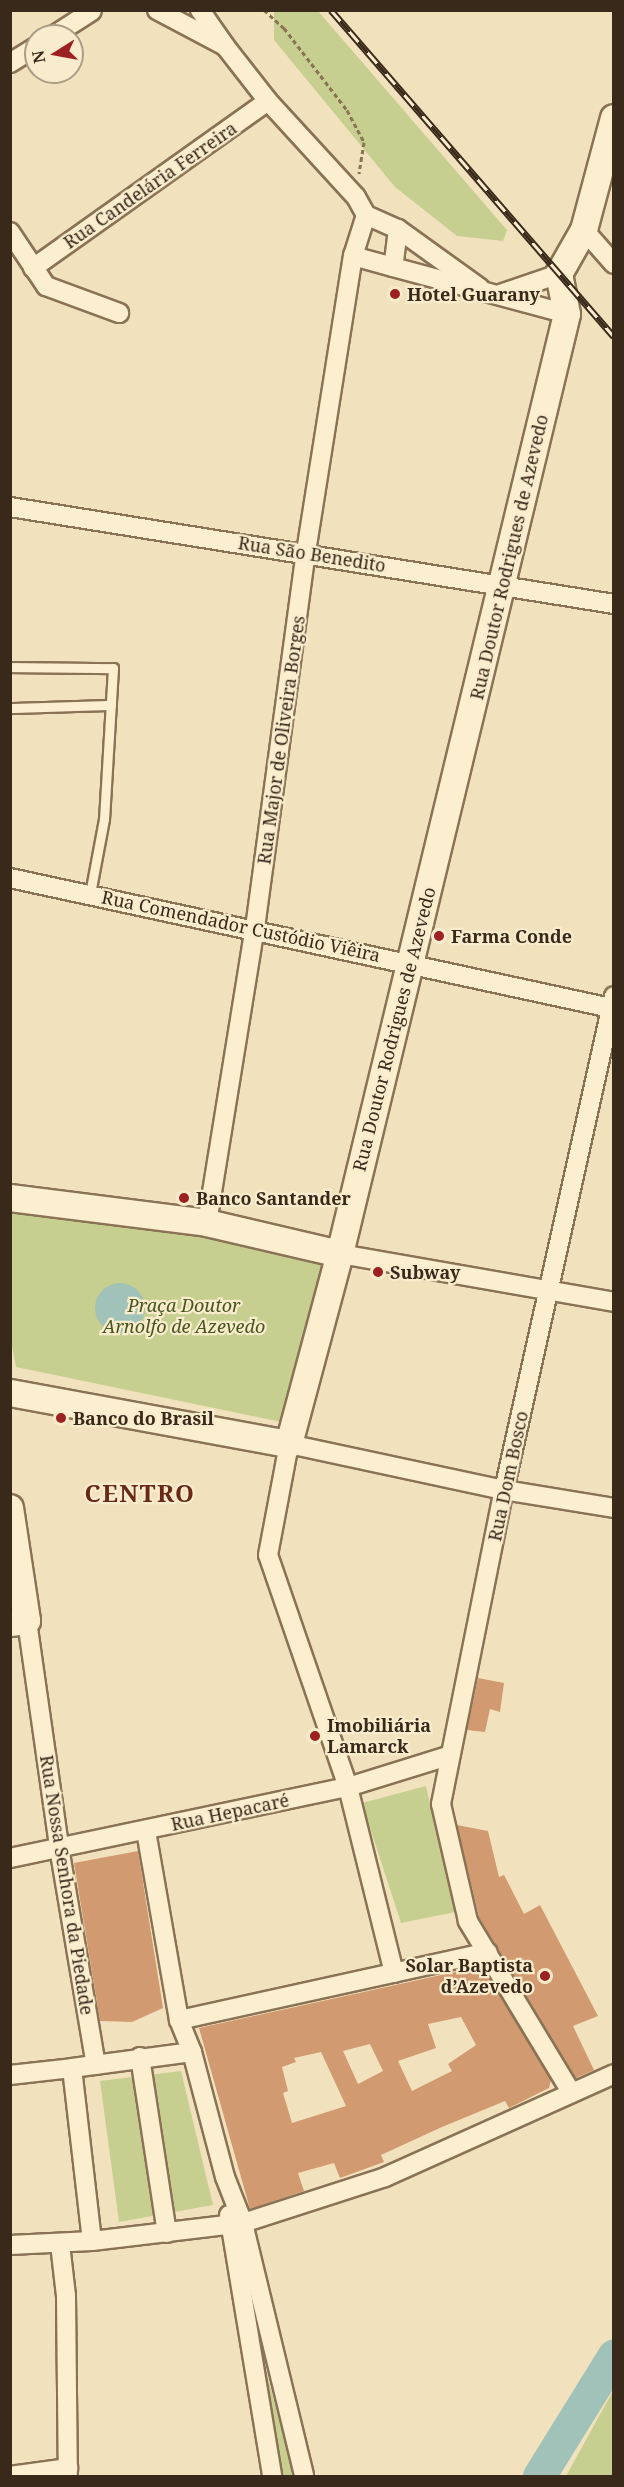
<!DOCTYPE html>
<html>
<head>
<meta charset="utf-8">
<style>
  body { margin:0 }
  #map { position:relative; width:624px; height:2487px; overflow:hidden; background:#f1e2bd; font-family:"Noto Serif",serif }
  div>[style] { position:absolute }
  .green>* { inset:0; background:#c7cf90 }
  .water>* { inset:0; background:#a1c2b9 }
  .round { border-radius:50% }
  .river>* { height:33px; margin:-16.5px; padding:0 16.5px; transform-origin:16.5px; border-radius:16.5px; background:#a1c2b9 }
  .building>* { inset:0; background:#d29a70 }
  .path>* { height:3px; margin-top:-1.5px; transform-origin:0; background:repeating-linear-gradient(90deg,#8a7255 0 4.5px,transparent 0 7.5px) }
  .roads { filter:drop-shadow(2px 0 #8a7255) drop-shadow(-2px 0 #8a7255) drop-shadow(0 2px #8a7255) drop-shadow(0 -2px #8a7255) }
  .lane>* { height:9px; margin:-4.5px; padding:0 4.5px; transform-origin:4.5px; border-radius:4.5px; background:#fbefd0 }
  .street>* { height:18px; margin:-9px; padding:0 9px; transform-origin:9px; border-radius:9px; background:#fbefd0 }
  .secondary>* { height:26px; margin:-13px; padding:0 13px; transform-origin:13px; border-radius:13px; background:#fbefd0 }
  .rail>* { height:7px; margin-top:-3.5px; transform-origin:0; background:repeating-linear-gradient(90deg,#f8eccd 0 14px,#38291b 0 28px); box-sizing:border-box; border-block:2px solid #38291b }
  .dots>* { width:16px; height:16px; translate:-50% -50%; box-sizing:border-box; border:3px solid #f8eccd; border-radius:50% }
  span { translate:-50% -50%; white-space:nowrap; text-align:center; line-height:1.15; -webkit-text-stroke:4.5px #f8eccd; paint-order:stroke }
  .street-label { font-size:18px; color:#38291b }
  .poi-label { font-size:18px; color:#38291b; font-weight:700 }
  .left { translate:0 -50%; text-align:left }
  .right { translate:-100% -50%; text-align:right }
  .park-label { font-size:18px; color:#475620; font-style:italic }
  .district-label { font-size:24px; color:#682917; font-weight:700; letter-spacing:1.5px }
  .frame { position:absolute; inset:0; border:12px solid #38291b; pointer-events:none }
  .north { position:absolute; left:24px; top:24px; width:60px; height:60px; box-sizing:border-box; background:#f8eccd; border:2px solid #ab9e86; border-radius:50%; rotate:259deg; font-size:16px; font-weight:700; line-height:24px; text-align:center; color:#38291b }
  .north::after { content:''; display:block; margin:auto; width:21px; height:27px; background:#9d2120; clip-path:polygon(50% 0,100% 100%,50% 72%,0 100%) }
</style>
</head>
<body>
<div id="map">
  <div class="green">
    <div style="clip-path:polygon(274px 11px,318px 11px,507px 230px,503px 241px,457px 236px,395px 187px,274px 40px)"></div>
    <div style="clip-path:polygon(10px 1201px,207px 1235px,330px 1263px,291px 1424px,16px 1367px,10px 1335px)"></div>
    <div style="clip-path:polygon(426px 1786px,455px 1912px,401px 1923px,362px 1803px)"></div>
    <div style="clip-path:polygon(181px 2071px,213px 2205px,119px 2222px,100px 2081px)"></div>
    <div style="clip-path:polygon(256px 2333px,294px 2476px,279px 2476px)"></div>
    <div style="clip-path:polygon(613px 2391px,613px 2476px,566px 2476px)"></div>
  </div>
  <div class="water">
    <div class="round" style="left:95px;top:1283px;width:50px;height:50px"></div>
  </div>
  <div class="river">
    <div style="left:539px;top:2476px;width:142px;rotate:-58.2deg"></div>
  </div>
  <div class="building">
    <div style="clip-path:polygon(478px 1678px,504px 1683px,500px 1712px,490px 1709px,485px 1732px,467px 1730px)"></div>
    <div style="clip-path:polygon(457px 1825px,488px 1831px,499px 1877px,504px 1875px,524px 1914px,540px 1905px,598px 2016px,573px 2026px,594px 2070px,576px 2078px,479px 1917px)"></div>
    <div style="clip-path:polygon(138px 1851px,163px 2008px,132px 2022px,100px 2021px,74px 1863px)"></div>
    <div style="clip-path:polygon(evenodd,482px 1966px,551px 2080px,549px 2088px,509px 2108px,505px 2101px,442px 2127px,381px 2155px,384px 2162px,340px 2178px,334px 2163px,298px 2173px,304px 2191px,250px 2209px,199px 2028px,482px 1966px,461px 2017px,476px 2045px,448px 2064px,452px 2071px,412px 2091px,398px 2061px,436px 2048px,428px 2024px,461px 2017px,482px 1966px,370px 2044px,383px 2071px,358px 2084px,343px 2051px,370px 2044px,482px 1966px,321px 2052px,346px 2106px,292px 2123px,283px 2093px,288px 2091px,282px 2067px,296px 2062px,294px 2058px,321px 2052px)"></div>
  </div>
  <div class="path">
    <div style="left:264px;top:10px;width:27px;rotate:42deg"></div>
    <div style="left:284px;top:28px;width:103px;rotate:52.5deg"></div>
    <div style="left:347px;top:110px;width:36px;rotate:62deg"></div>
    <div style="left:364px;top:142px;width:32px;rotate:99deg"></div>
  </div>
  <div class="roads">
    <div class="lane">
      <div style="left:10px;top:667px;width:103px;rotate:0.6deg"></div>
      <div style="left:113px;top:668px;width:151px;rotate:93.4deg"></div>
      <div style="left:104px;top:819px;width:76px;rotate:100.6deg"></div>
      <div style="left:10px;top:708px;width:101px;rotate:-1.7deg"></div>
    </div>
    <div class="street">
      <div style="left:157px;top:10px;width:77px;rotate:27.9deg"></div>
      <div style="left:225px;top:46px;width:44px;rotate:-124.8deg"></div>
      <div style="left:53px;top:36px;width:46px;rotate:-32.7deg"></div>
      <div style="left:225px;top:46px;width:70px;rotate:52deg"></div>
      <div style="left:268px;top:101px;width:130px;rotate:47.5deg"></div>
      <div style="left:356px;top:197px;width:21px;rotate:61deg"></div>
      <div style="left:10px;top:63px;width:31px;rotate:-32deg"></div>
      <div style="left:398px;top:229px;width:38px;rotate:97deg"></div>
      <div style="left:393px;top:267px;width:41px;rotate:-164.6deg"></div>
      <div style="left:353px;top:256px;width:43px;rotate:-72.4deg"></div>
      <div style="left:366px;top:215px;width:35px;rotate:24deg"></div>
      <div style="left:398px;top:229px;width:101px;rotate:35.7deg"></div>
      <div style="left:584px;top:230px;width:45px;rotate:48.6deg"></div>
      <div style="left:10px;top:232px;width:65px;rotate:56.3deg"></div>
      <div style="left:46px;top:286px;width:78px;rotate:20.3deg"></div>
      <div style="left:393px;top:267px;width:180px;rotate:15.1deg"></div>
      <div style="left:33px;top:268px;width:288px;rotate:-35.4deg"></div>
      <div style="left:500px;top:294px;width:62px;rotate:-18.7deg"></div>
      <div style="left:10px;top:507px;width:612px;rotate:9.12deg"></div>
      <div style="left:10px;top:878px;width:615px;rotate:12.21deg"></div>
      <div style="left:207px;top:1223px;width:299px;rotate:-80.8deg"></div>
      <div style="left:255px;top:928px;width:379px;rotate:-82.3deg"></div>
      <div style="left:306px;top:552px;width:300px;rotate:-81deg"></div>
      <div style="left:340px;top:1254px;width:278px;rotate:9.9deg"></div>
      <div style="left:27px;top:1621px;width:228px;rotate:81.9deg"></div>
      <div style="left:59px;top:1847px;width:221px;rotate:80.4deg"></div>
      <div style="left:146px;top:1831px;width:192px;rotate:80.1deg"></div>
      <div style="left:10px;top:1858px;width:345px;rotate:-11.9deg"></div>
      <div style="left:348px;top:1787px;width:105px;rotate:-17.2deg"></div>
      <div style="left:394px;top:1973px;width:192px;rotate:-103.9deg"></div>
      <div style="left:348px;top:1787px;width:245px;rotate:-109deg"></div>
      <div style="left:268px;top:1555px;width:113px;rotate:-79.3deg"></div>
      <div style="left:289px;top:1444px;width:220px;rotate:12.1deg"></div>
      <div style="left:504px;top:1490px;width:111px;rotate:9.3deg"></div>
      <div style="left:192px;top:2052px;width:129px;rotate:75.2deg"></div>
      <div style="left:225px;top:2177px;width:49px;rotate:68.6deg"></div>
      <div style="left:243px;top:2223px;width:260px;rotate:76.4deg"></div>
      <div style="left:140px;top:2057px;width:178px;rotate:81.3deg"></div>
      <div style="left:10px;top:2075px;width:62px;rotate:-6.4deg"></div>
      <div style="left:571px;top:2092px;width:200px;rotate:-121.1deg"></div>
      <div style="left:468px;top:1921px;width:120px;rotate:-103deg"></div>
      <div style="left:441px;top:1804px;width:320px;rotate:-78.7deg"></div>
      <div style="left:504px;top:1490px;width:506px;rotate:-77.45deg"></div>
      <div style="left:229px;top:2215px;width:265px;rotate:80.6deg"></div>
      <div style="left:92px;top:2241px;width:174px;rotate:-96.6deg"></div>
      <div style="left:72px;top:2068px;width:121px;rotate:-7.6deg"></div>
      <div style="left:192px;top:2052px;width:35px;rotate:-112deg"></div>
      <div style="left:179px;top:2020px;width:316px;rotate:-12.4deg"></div>
      <div style="left:60px;top:2244px;width:52px;rotate:83.4deg"></div>
      <div style="left:66px;top:2296px;width:180px;rotate:89.4deg"></div>
      <div style="left:10px;top:2245px;width:82px;rotate:-2.8deg"></div>
      <div style="left:92px;top:2241px;width:152px;rotate:-6.8deg"></div>
      <div style="left:243px;top:2223px;width:149px;rotate:-17.9deg"></div>
      <div style="left:385px;top:2177px;width:251px;rotate:-24.2deg"></div>
      <div style="left:10px;top:2476px;width:59px;rotate:-7.9deg"></div>
    </div>
    <div class="secondary">
      <div style="left:10px;top:1198px;width:199px;rotate:7.2deg"></div>
      <div style="left:207px;top:1223px;width:137px;rotate:13.1deg"></div>
      <div style="left:10px;top:1393px;width:284px;rotate:10.4deg"></div>
      <div style="left:289px;top:1444px;width:197px;rotate:-75deg"></div>
      <div style="left:340px;top:1254px;width:967px;rotate:-76.42deg"></div>
      <div style="left:567px;top:314px;width:41px;rotate:-101.3deg"></div>
      <div style="left:559px;top:274px;width:51px;rotate:-60.4deg"></div>
      <div style="left:584px;top:230px;width:116px;rotate:-75deg"></div>
      <div style="left:10px;top:1508px;width:114px;rotate:81.4deg"></div>
      <div style="left:27px;top:1621px;width:17px;rotate:173deg"></div>
    </div>
  </div>
  <div class="rail">
    <div style="left:331px;top:10px;width:432px;rotate:49.1deg"></div>
  </div>
  <div class="dots">
    <div style="left:395px;top:294px;background:#9d2120"></div>
    <div style="left:439px;top:936px;background:#9d2120"></div>
    <div style="left:184px;top:1198px;background:#9d2120"></div>
    <div style="left:378px;top:1272px;background:#9d2120"></div>
    <div style="left:61px;top:1418px;background:#9d2120"></div>
    <div style="left:315px;top:1736px;background:#9d2120"></div>
    <div style="left:545px;top:1976px;background:#9d2120"></div>
  </div>
  <div class="street-label">
    <span style="left:150px;top:185px;rotate:-35deg">Rua Candelária Ferreira</span>
    <span style="left:312px;top:554px;rotate:9deg">Rua São Benedito</span>
    <span style="left:509px;top:557px;rotate:-77deg">Rua Doutor Rodrigues de Azevedo</span>
    <span style="left:281px;top:740px;rotate:-82deg">Rua Major de Oliveira Borges</span>
    <span style="left:241px;top:926px;rotate:12deg">Rua Comendador Custódio Viêira</span>
    <span style="left:394px;top:1029px;rotate:-76deg">Rua Doutor Rodrigues de Azevedo</span>
    <span style="left:508px;top:1476px;rotate:-78deg">Rua Dom Bosco</span>
    <span style="left:230px;top:1812px;rotate:-12deg">Rua Hepacaré</span>
    <span style="left:67px;top:1885px;rotate:81deg">Rua Nossa Senhora da Piedade</span>
  </div>
  <div class="poi-label">
    <span class="left" style="left:407px;top:294px">Hotel Guarany</span>
    <span class="left" style="left:451px;top:936px">Farma Conde</span>
    <span class="left" style="left:196px;top:1198px">Banco Santander</span>
    <span class="left" style="left:390px;top:1272px">Subway</span>
    <span class="left" style="left:73px;top:1418px">Banco do Brasil</span>
    <span class="left" style="left:327px;top:1736px">Imobiliária<br>Lamarck</span>
    <span class="right" style="left:533px;top:1976px">Solar Baptista<br>d’Azevedo</span>
  </div>
  <div class="park-label">
    <span style="left:184px;top:1316px">Praça Doutor<br>Arnolfo de Azevedo</span>
  </div>
  <div class="district-label">
    <span style="left:140px;top:1493px">CENTRO</span>
  </div>
  <div class="frame"></div>
  <div class="north">N</div>
</div>
</body>
</html>
